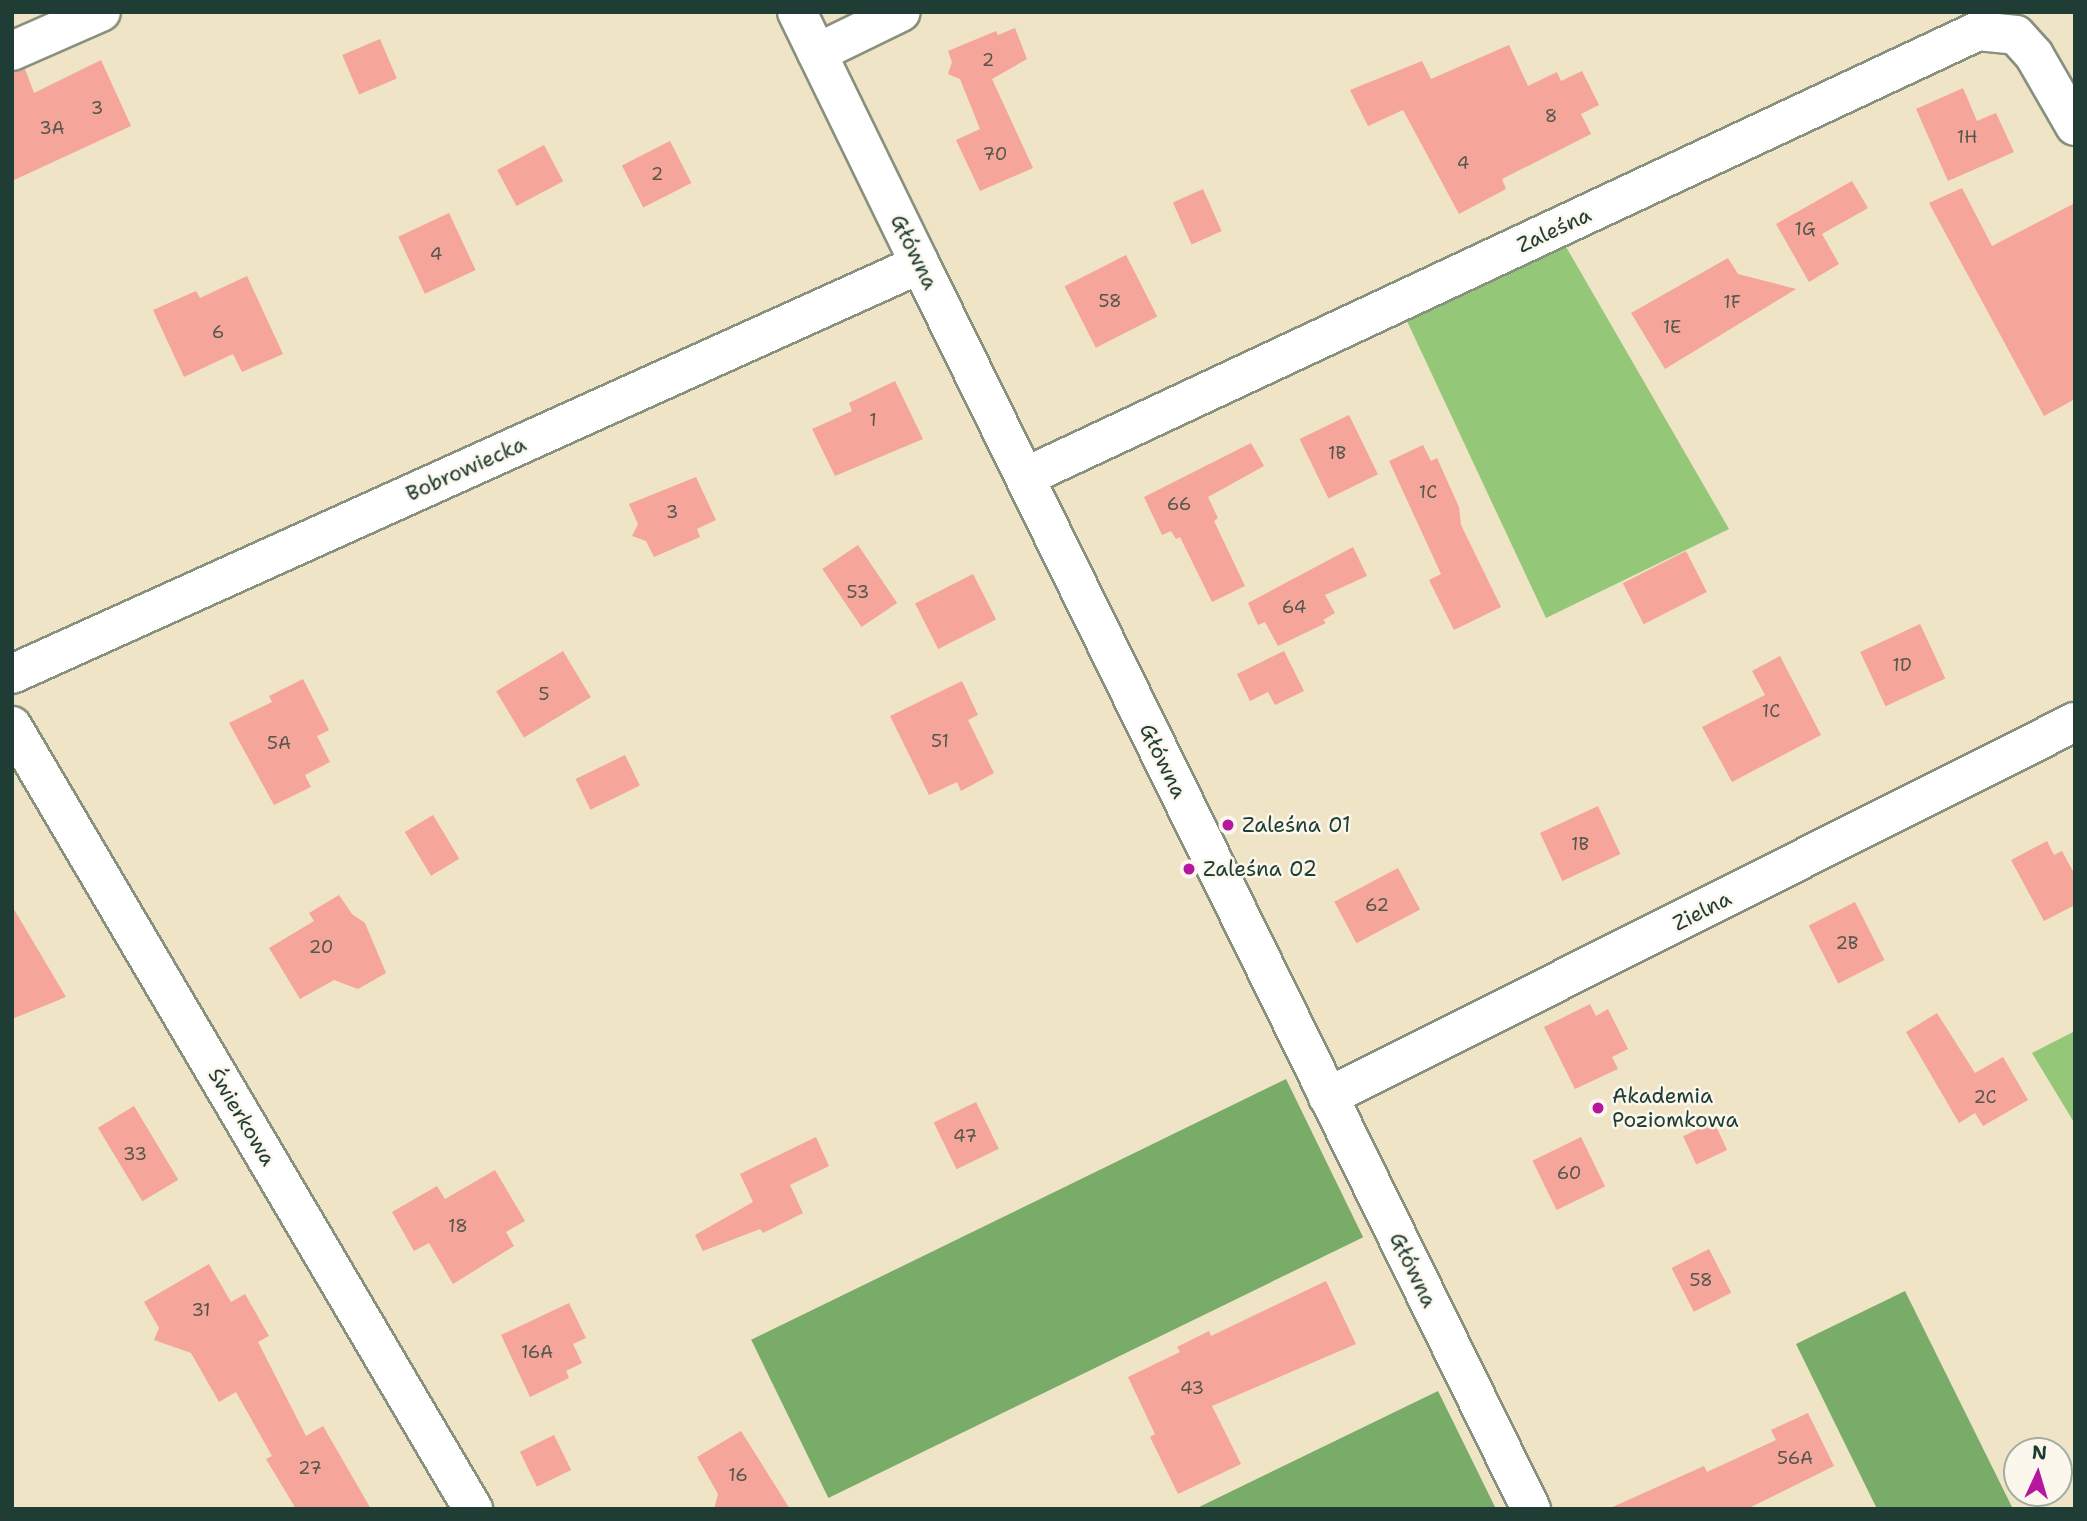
<!DOCTYPE html>
<html>
<head>
<meta charset="utf-8">
<style>
  body { margin:0 }
  #map { position:relative; width:2087px; height:1521px; overflow:hidden; background:#f0e4c7; font-family:"Shantell Sans",sans-serif }
  div>[style] { position:absolute }
  .green>* { inset:0; background:#95c778 }
  .forest>* { inset:0; background:#78ac68; transform-origin:0 0 }
  .building>* { inset:0; background:#f5a599; transform-origin:0 0 }
  .roads { filter:drop-shadow(2px 0 #88907e) drop-shadow(-2px 0 #88907e) drop-shadow(0 2px #88907e) drop-shadow(0 -2px #88907e) }
  .street>* { height:38px; margin:-19px; padding:0 19px; transform-origin:19px; border-radius:19px; background:#fff }
  .secondary>* { height:38px; margin:-19px; padding:0 19px; transform-origin:19px; border-radius:19px; background:#fff }
  .dots>* { width:19px; height:19px; translate:-50% -50%; box-sizing:border-box; border:4px solid #fbf7ec; border-radius:50% }
  span { translate:-50% -50%; white-space:nowrap; text-align:center; line-height:1.15; -webkit-text-stroke:5px #fbf7ec; paint-order:stroke }
  .number-label { font-size:18px; color:#54574d }
  .number-label span { -webkit-text-stroke-width:0 }
  .street-label { font-size:21px; color:#1f3d34 }
  .poi-label { font-size:21px; color:#1f3d34 }
  .left { translate:0 -50%; text-align:left }
  .frame { position:absolute; inset:0; border:14px solid #1f3d34; pointer-events:none }
  .north { position:absolute; left:2003px; top:1437px; width:70px; height:70px; box-sizing:border-box; background:#fbf7ec; border:2px solid #a3ada2; border-radius:50%; rotate:4deg; font-size:19px; font-weight:700; line-height:28px; text-align:center; color:#1f3d34 }
  .north::after { content:''; display:block; margin:auto; width:24px; height:32px; background:#b5179e; clip-path:polygon(50% 0,100% 100%,50% 72%,0 100%) }
</style>
</head>
<body>
<div id="map">
  <div class="green">
    <div style="clip-path:polygon(1565px 245px,1729px 529px,1546px 618px,1406px 319px)"></div>
    <div style="clip-path:polygon(2075px 1031px,2075px 1124px,2032px 1053px)"></div>
  </div>
  <div class="forest">
    <div style="left:1286px;top:1079px;width:176px;height:595px;rotate:64deg"></div>
    <div style="clip-path:polygon(1905px 1291px,2013px 1509px,1877px 1509px,1796px 1344px)"></div>
    <div style="clip-path:polygon(1438px 1391px,1496px 1509px,1195px 1509px)"></div>
  </div>
  <div class="building">
    <div style="clip-path:polygon(1015px 28px,1027px 59px,992px 79px,1033px 168px,980px 191px,956px 140px,980px 129px,960px 79px,948px 74px,952px 62px,948px 51px,996px 31px,998px 35px)"></div>
    <div style="left:380px;top:39px;width:43px;height:41px;rotate:67deg"></div>
    <div style="clip-path:polygon(1509px 45px,1528px 86px,1557px 72px,1561px 81px,1582px 71px,1599px 105px,1581px 114px,1591px 134px,1502px 179px,1506px 189px,1459px 214px,1403px 110px,1368px 126px,1350px 90px,1422px 61px,1431px 79px)"></div>
    <div style="clip-path:polygon(101px 60px,131px 126px,12px 181px,12px 72px,25px 69px,34px 93px)"></div>
    <div style="clip-path:polygon(1963px 88px,1977px 121px,1996px 113px,2014px 152px,1948px 181px,1916px 109px)"></div>
    <div style="left:670px;top:141px;width:47px;height:54px;rotate:63deg"></div>
    <div style="left:544px;top:145px;width:41px;height:53px;rotate:62deg"></div>
    <div style="clip-path:polygon(1852px 181px,1868px 208px,1822px 234px,1839px 264px,1809px 282px,1776px 224px)"></div>
    <div style="clip-path:polygon(1962px 188px,1992px 246px,2075px 203px,2075px 399px,2044px 416px,1929px 203px)"></div>
    <div style="left:1203px;top:189px;width:46px;height:33px;rotate:66deg"></div>
    <div style="left:449px;top:213px;width:63px;height:56px;rotate:65deg"></div>
    <div style="left:1126px;top:255px;width:69px;height:69px;rotate:63deg"></div>
    <div style="clip-path:polygon(1728px 258px,1738px 274px,1796px 289px,1665px 369px,1631px 313px)"></div>
    <div style="clip-path:polygon(247px 276px,283px 354px,242px 372px,233px 354px,184px 377px,153px 310px,196px 291px,200px 298px)"></div>
    <div style="clip-path:polygon(895px 381px,923px 439px,835px 476px,812px 429px,852px 411px,849px 403px)"></div>
    <div style="left:1349px;top:415px;width:66px;height:55px;rotate:64deg"></div>
    <div style="clip-path:polygon(1251px 443px,1264px 466px,1208px 497px,1218px 518px,1214px 521px,1245px 586px,1212px 602px,1180px 537px,1176px 539px,1171px 531px,1162px 535px,1144px 497px)"></div>
    <div style="clip-path:polygon(1423px 445px,1431px 461px,1437px 458px,1459px 507px,1461px 525px,1501px 607px,1454px 630px,1429px 580px,1441px 574px,1389px 461px)"></div>
    <div style="clip-path:polygon(696px 477px,716px 520px,697px 529px,700px 537px,654px 557px,646px 541px,632px 536px,638px 524px,629px 504px)"></div>
    <div style="left:858px;top:545px;width:70px;height:43px;rotate:56deg"></div>
    <div style="clip-path:polygon(1353px 547px,1367px 576px,1325px 595px,1335px 613px,1323px 620px,1326px 623px,1278px 646px,1265px 622px,1258px 625px,1248px 603px)"></div>
    <div style="left:1686px;top:551px;width:46px;height:71px;rotate:63deg"></div>
    <div style="left:973px;top:574px;width:51px;height:65px;rotate:63deg"></div>
    <div style="left:1920px;top:624px;width:60px;height:66px;rotate:65deg"></div>
    <div style="left:563px;top:651px;width:54px;height:78px;rotate:59deg"></div>
    <div style="clip-path:polygon(1284px 651px,1304px 691px,1275px 705px,1268px 692px,1250px 701px,1237px 674px)"></div>
    <div style="clip-path:polygon(1780px 656px,1821px 735px,1732px 782px,1702px 727px,1765px 695px,1752px 671px)"></div>
    <div style="clip-path:polygon(303px 679px,329px 730px,317px 736px,330px 762px,305px 775px,311px 787px,274px 805px,229px 723px,272px 702px,269px 696px)"></div>
    <div style="clip-path:polygon(962px 681px,978px 715px,968px 720px,994px 773px,961px 791px,957px 782px,929px 795px,890px 716px)"></div>
    <div style="left:625px;top:755px;width:34px;height:55px;rotate:64deg"></div>
    <div style="left:1598px;top:806px;width:53px;height:64px;rotate:65deg"></div>
    <div style="left:433px;top:815px;width:51px;height:33px;rotate:59deg"></div>
    <div style="clip-path:polygon(2047px 841px,2054px 855px,2062px 851px,2075px 875px,2075px 905px,2044px 921px,2011px 860px)"></div>
    <div style="left:1398px;top:868px;width:47px;height:72px;rotate:62deg"></div>
    <div style="clip-path:polygon(339px 895px,352px 914px,365px 923px,386px 973px,358px 989px,334px 980px,300px 999px,269px 948px,314px 921px,309px 913px)"></div>
    <div style="left:1855px;top:902px;width:65px;height:52px;rotate:63deg"></div>
    <div style="clip-path:polygon(12px 906px,66px 997px,12px 1019px)"></div>
    <div style="clip-path:polygon(1590px 1004px,1596px 1016px,1608px 1009px,1628px 1049px,1612px 1057px,1618px 1069px,1575px 1089px,1544px 1027px)"></div>
    <div style="clip-path:polygon(1937px 1013px,1975px 1073px,2003px 1057px,2028px 1100px,1983px 1126px,1975px 1113px,1959px 1123px,1906px 1032px)"></div>
    <div style="left:976px;top:1102px;width:52px;height:47px;rotate:64deg"></div>
    <div style="left:134px;top:1106px;width:86px;height:42px;rotate:59deg"></div>
    <div style="left:1714px;top:1122px;width:31px;height:34px;rotate:65deg"></div>
    <div style="clip-path:polygon(816px 1137px,829px 1166px,790px 1185px,803px 1213px,763px 1233px,760px 1229px,703px 1251px,695px 1235px,753px 1202px,740px 1174px)"></div>
    <div style="left:1581px;top:1137px;width:55px;height:54px;rotate:64deg"></div>
    <div style="clip-path:polygon(495px 1170px,525px 1221px,506px 1232px,514px 1246px,453px 1284px,429px 1243px,414px 1251px,392px 1212px,437px 1186px,445px 1199px)"></div>
    <div style="left:1709px;top:1249px;width:49px;height:42px;rotate:63deg"></div>
    <div style="clip-path:polygon(209px 1264px,231px 1302px,245px 1294px,269px 1336px,258px 1342px,306px 1436px,323px 1426px,371px 1509px,296px 1509px,266px 1459px,272px 1456px,236px 1392px,219px 1402px,191px 1353px,154px 1340px,159px 1328px,144px 1302px)"></div>
    <div style="clip-path:polygon(1326px 1281px,1356px 1344px,1212px 1406px,1241px 1464px,1178px 1494px,1150px 1437px,1155px 1434px,1128px 1377px,1180px 1352px,1177px 1347px,1209px 1331px,1211px 1336px)"></div>
    <div style="clip-path:polygon(569px 1303px,586px 1338px,573px 1344px,582px 1363px,566px 1371px,569px 1378px,530px 1397px,501px 1335px)"></div>
    <div style="clip-path:polygon(1808px 1413px,1834px 1466px,1747px 1509px,1608px 1509px,1704px 1466px,1707px 1472px,1776px 1440px,1771px 1430px)"></div>
    <div style="clip-path:polygon(741px 1431px,790px 1509px,714px 1509px,718px 1494px,697px 1457px)"></div>
    <div style="left:554px;top:1435px;width:39px;height:38px;rotate:64deg"></div>
  </div>
  <div class="roads">
    <div class="street">
      <div style="left:797px;top:12px;width:280px;rotate:64deg"></div>
      <div style="left:12px;top:51px;width:97px;rotate:-23.7deg"></div>
      <div style="left:817px;top:53px;width:93px;rotate:-26deg"></div>
      <div style="left:1025px;top:477px;width:1052px;rotate:-25.08deg"></div>
      <div style="left:1978px;top:31px;width:38px;rotate:6deg"></div>
      <div style="left:2016px;top:35px;width:27px;rotate:48deg"></div>
      <div style="left:2034px;top:55px;width:82px;rotate:60deg"></div>
      <div style="left:12px;top:726px;width:909px;rotate:59.51deg"></div>
      <div style="left:1328px;top:1097px;width:836px;rotate:-26.66deg"></div>
    </div>
    <div class="secondary">
      <div style="left:12px;top:674px;width:996px;rotate:-24.3deg"></div>
      <div style="left:920px;top:264px;width:1387px;rotate:63.86deg"></div>
    </div>
  </div>
  <div class="dots">
    <div style="left:1228px;top:825px;background:#b5179e"></div>
    <div style="left:1189px;top:869px;background:#b5179e"></div>
    <div style="left:1598px;top:1108px;background:#b5179e"></div>
  </div>
  <div class="number-label">
    <span style="left:988px;top:60px">2</span>
    <span style="left:97px;top:108px">3</span>
    <span style="left:1551px;top:116px">8</span>
    <span style="left:52px;top:128px">3A</span>
    <span style="left:1967px;top:137px">1H</span>
    <span style="left:995px;top:154px">70</span>
    <span style="left:1463px;top:163px">4</span>
    <span style="left:657px;top:174px">2</span>
    <span style="left:1805px;top:229px">1G</span>
    <span style="left:436px;top:254px">4</span>
    <span style="left:1110px;top:301px">58</span>
    <span style="left:1732px;top:302px">1F</span>
    <span style="left:1672px;top:327px">1E</span>
    <span style="left:218px;top:332px">6</span>
    <span style="left:873px;top:420px">1</span>
    <span style="left:1337px;top:453px">1B</span>
    <span style="left:1428px;top:492px">1C</span>
    <span style="left:1179px;top:504px">66</span>
    <span style="left:672px;top:512px">3</span>
    <span style="left:858px;top:592px">53</span>
    <span style="left:1294px;top:607px">64</span>
    <span style="left:1902px;top:665px">1D</span>
    <span style="left:544px;top:694px">5</span>
    <span style="left:1771px;top:711px">1C</span>
    <span style="left:940px;top:741px">51</span>
    <span style="left:279px;top:743px">5A</span>
    <span style="left:1580px;top:844px">1B</span>
    <span style="left:1377px;top:905px">62</span>
    <span style="left:1847px;top:943px">2B</span>
    <span style="left:321px;top:947px">20</span>
    <span style="left:1985px;top:1097px">2C</span>
    <span style="left:965px;top:1136px">47</span>
    <span style="left:135px;top:1154px">33</span>
    <span style="left:1569px;top:1173px">60</span>
    <span style="left:458px;top:1226px">18</span>
    <span style="left:1701px;top:1280px">58</span>
    <span style="left:201px;top:1310px">31</span>
    <span style="left:537px;top:1352px">16A</span>
    <span style="left:1192px;top:1388px">43</span>
    <span style="left:1795px;top:1458px">56A</span>
    <span style="left:310px;top:1468px">27</span>
    <span style="left:738px;top:1475px">16</span>
  </div>
  <div class="street-label">
    <span style="left:1554px;top:230px;rotate:-25deg">Zaleśna</span>
    <span style="left:914px;top:252px;rotate:64deg">Główna</span>
    <span style="left:466px;top:469px;rotate:-24deg">Bobrowiecka</span>
    <span style="left:1163px;top:761px;rotate:64deg">Główna</span>
    <span style="left:1702px;top:911px;rotate:-27deg">Zielna</span>
    <span style="left:242px;top:1117px;rotate:59deg">Świerkowa</span>
    <span style="left:1413px;top:1270px;rotate:64deg">Główna</span>
  </div>
  <div class="poi-label">
    <span class="left" style="left:1242px;top:825px">Zaleśna 01</span>
    <span class="left" style="left:1203px;top:869px">Zaleśna 02</span>
    <span class="left" style="left:1612px;top:1108px">Akademia<br>Poziomkowa</span>
  </div>
  <div class="frame"></div>
  <div class="north">N</div>
</div>
</body>
</html>
